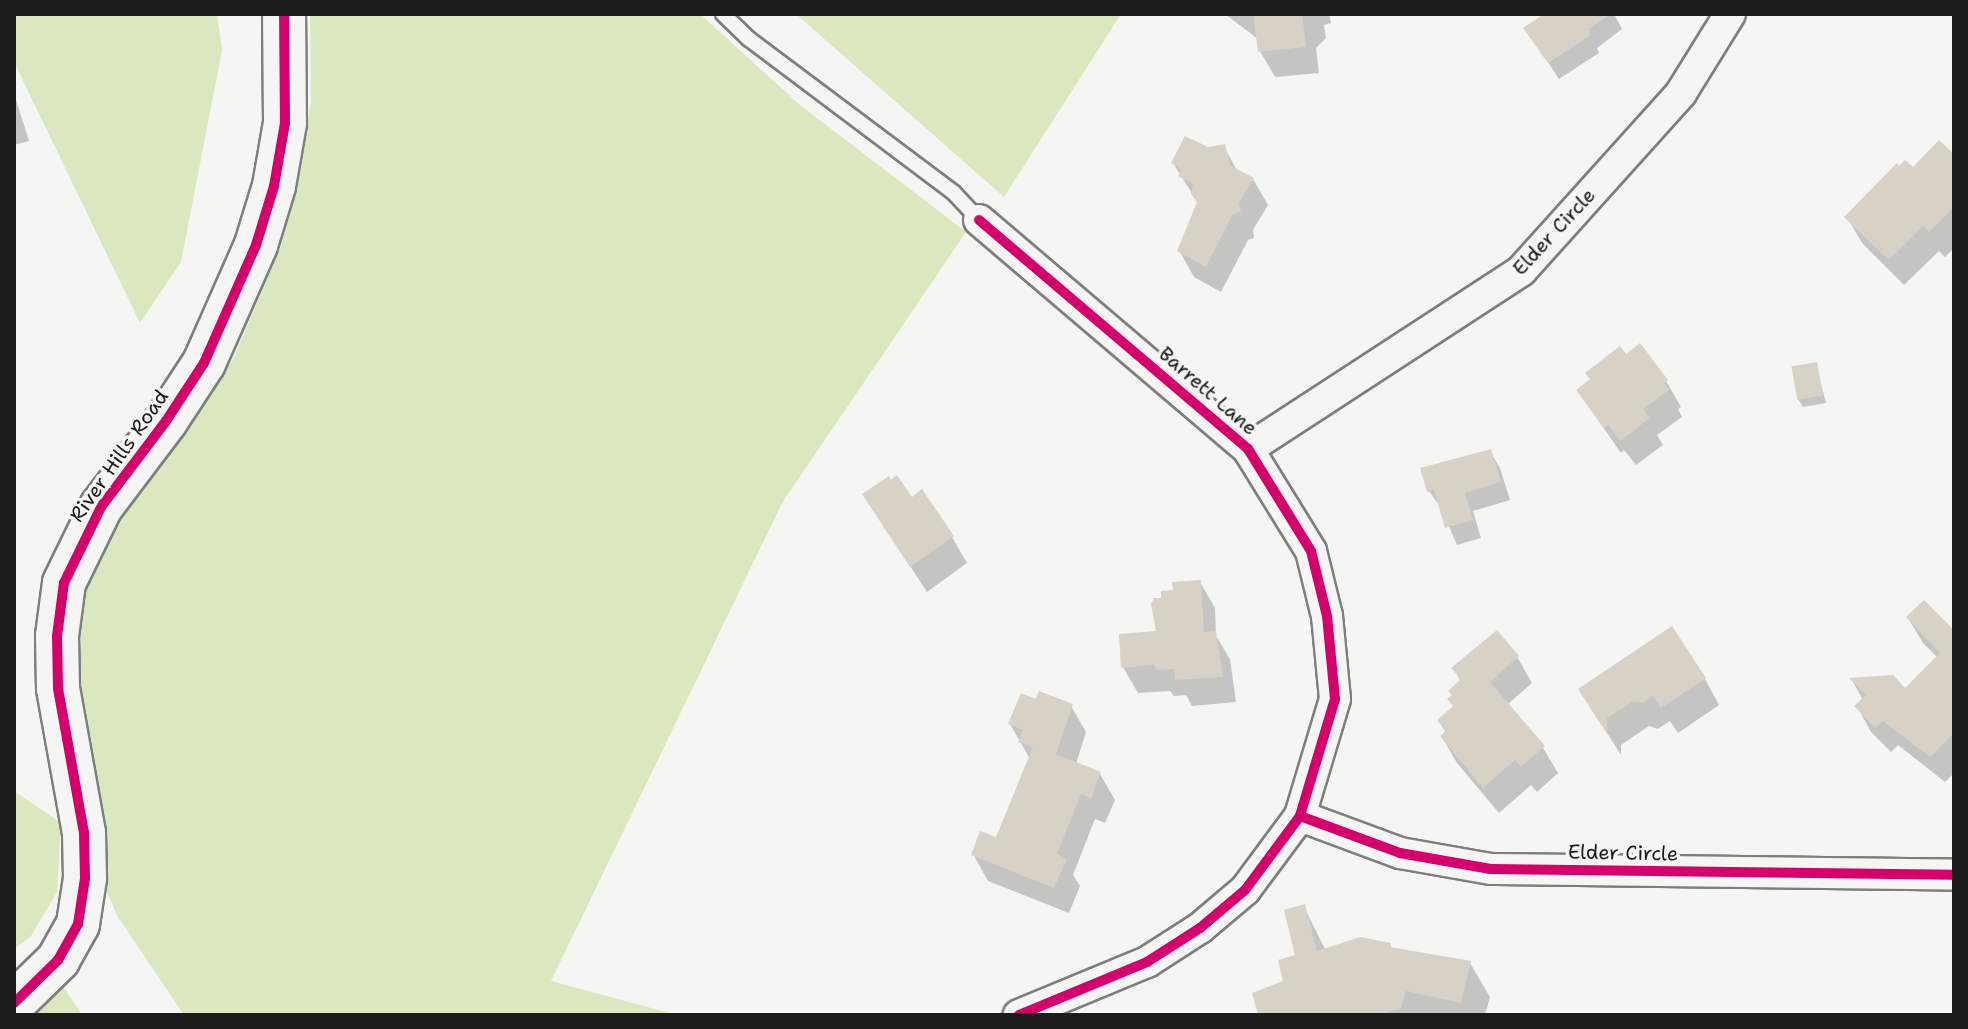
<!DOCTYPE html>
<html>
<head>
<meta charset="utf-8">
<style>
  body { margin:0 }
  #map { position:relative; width:1968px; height:1029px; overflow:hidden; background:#f5f5f3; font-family:"Shantell Sans",sans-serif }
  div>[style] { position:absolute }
  .green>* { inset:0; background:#dbe7be }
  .shadow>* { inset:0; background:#0003 }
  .building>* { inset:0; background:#d7d1c8; transform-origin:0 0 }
  .roads { filter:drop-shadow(2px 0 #7e7e7d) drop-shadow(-2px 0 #7e7e7d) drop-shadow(0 2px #7e7e7d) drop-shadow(0 -2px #7e7e7d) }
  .lane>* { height:14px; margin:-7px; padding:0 7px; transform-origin:7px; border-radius:7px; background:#f5f5f3 }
  .street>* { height:30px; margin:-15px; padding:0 15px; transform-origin:15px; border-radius:15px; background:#f5f5f3 }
  .secondary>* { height:42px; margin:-21px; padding:0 21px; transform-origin:21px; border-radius:21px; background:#f5f5f3 }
  .cycleway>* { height:10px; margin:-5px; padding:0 5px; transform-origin:5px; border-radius:5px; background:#d6006c }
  span { translate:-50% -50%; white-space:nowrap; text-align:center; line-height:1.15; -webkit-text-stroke:7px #f6f6f2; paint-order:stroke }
  .street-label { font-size:20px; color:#1c1c1c }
  .frame { position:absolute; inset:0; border:16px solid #1c1c1c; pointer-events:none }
</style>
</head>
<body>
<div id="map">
  <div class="green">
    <div style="clip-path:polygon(14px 14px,217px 14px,222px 50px,181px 262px,140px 323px,14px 62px)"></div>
    <div style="clip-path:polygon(310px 14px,700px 14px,800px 105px,966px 232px,782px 503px,551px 981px,677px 1015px,184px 1015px,118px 917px,99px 875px,74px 624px,92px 567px,139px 479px,232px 362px,282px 244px,311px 103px)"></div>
    <div style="clip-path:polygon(796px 14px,1121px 14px,1004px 197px)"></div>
    <div style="clip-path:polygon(14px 791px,61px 823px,57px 892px,31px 936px,14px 949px)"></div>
    <div style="clip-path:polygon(61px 983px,82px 1015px,24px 1015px)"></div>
  </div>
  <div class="shadow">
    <div style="clip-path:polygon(1225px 14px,1329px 14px,1331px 23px,1324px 25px,1326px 38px,1316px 48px,1319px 73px,1275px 77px,1260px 51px,1258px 39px)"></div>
    <div style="clip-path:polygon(1545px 14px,1614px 14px,1622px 29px,1597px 48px,1599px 53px,1559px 79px,1526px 29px)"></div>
    <div style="clip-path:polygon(14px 93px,29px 141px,14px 145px)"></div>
    <div style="clip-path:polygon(1224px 147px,1238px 172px,1253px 179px,1268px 205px,1253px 230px,1254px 238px,1248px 240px,1221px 292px,1194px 277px,1179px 250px,1198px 203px,1173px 163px)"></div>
    <div style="clip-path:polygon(1954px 157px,1954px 248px,1945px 257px,1939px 251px,1904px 285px,1862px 243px,1847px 217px,1913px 170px)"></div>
    <div style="clip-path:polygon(1626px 357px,1666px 381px,1681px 407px,1678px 409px,1682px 417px,1657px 435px,1663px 445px,1636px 465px,1624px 450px,1621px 453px,1578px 391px)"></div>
    <div style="clip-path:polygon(1816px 365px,1826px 403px,1803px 407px,1798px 399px)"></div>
    <div style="clip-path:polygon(1490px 451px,1500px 468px,1510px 500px,1473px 511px,1481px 538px,1457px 545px,1441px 508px,1429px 491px)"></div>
    <div style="clip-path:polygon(911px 500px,952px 537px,967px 563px,927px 592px,880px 520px)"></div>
    <div style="clip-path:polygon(1200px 582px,1215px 608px,1216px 636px,1230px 659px,1236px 702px,1192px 706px,1186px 695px,1174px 696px,1170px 691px,1138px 693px,1123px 667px,1159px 633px,1164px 600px)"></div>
    <div style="clip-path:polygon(1908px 618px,1954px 633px,1954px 773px,1945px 782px,1898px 745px,1891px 752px,1871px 732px,1857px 706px,1863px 700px,1852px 680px,1905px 691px,1938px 658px,1923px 643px)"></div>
    <div style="clip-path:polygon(1517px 657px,1532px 683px,1507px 705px,1543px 748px,1558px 773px,1537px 792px,1531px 785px,1499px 813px,1457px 763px,1442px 737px,1446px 733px,1439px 721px,1454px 708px,1461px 682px,1454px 669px)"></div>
    <div style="clip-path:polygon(1705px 679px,1719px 705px,1678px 733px,1670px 721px,1658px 729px,1649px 726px,1621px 745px,1621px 755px,1580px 690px)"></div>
    <div style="clip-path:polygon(1037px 702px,1071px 706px,1086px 732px,1076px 764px,1100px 774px,1115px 800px,1105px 823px,1095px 819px,1073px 875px,1080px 886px,1069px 913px,988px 881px,973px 854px,997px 840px,1030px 759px,1010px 724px)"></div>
    <div style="clip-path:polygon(1304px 907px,1326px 951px,1390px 945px,1392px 950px,1470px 963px,1490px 997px,1485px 1015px,1260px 1015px,1286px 982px,1298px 956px)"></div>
  </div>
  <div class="building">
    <div style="clip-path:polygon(1253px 14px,1302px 14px,1306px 47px,1258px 52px)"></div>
    <div style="clip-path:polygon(1544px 14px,1610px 14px,1588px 30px,1591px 35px,1548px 63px,1523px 28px)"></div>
    <div style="clip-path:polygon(1185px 136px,1208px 147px,1225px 144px,1231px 166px,1254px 178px,1239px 203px,1241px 212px,1233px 214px,1206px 267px,1177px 251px,1197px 202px,1191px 194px,1193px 184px,1178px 176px,1181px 169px,1171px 163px)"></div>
    <div style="clip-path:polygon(1939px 140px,1954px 154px,1954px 207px,1929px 232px,1923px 226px,1889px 260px,1844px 217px,1897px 163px,1899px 166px,1905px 160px,1913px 167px)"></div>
    <div style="clip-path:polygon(1640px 343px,1668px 380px,1664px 383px,1669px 390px,1643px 409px,1650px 418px,1620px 441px,1608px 425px,1604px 428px,1576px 390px,1590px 379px,1585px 373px,1620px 346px,1626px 354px)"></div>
    <div style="left:1817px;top:362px;width:34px;height:26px;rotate:80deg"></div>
    <div style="clip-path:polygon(1491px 449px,1501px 482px,1465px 493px,1473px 520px,1445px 528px,1434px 490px,1427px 492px,1420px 468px)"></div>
    <div style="clip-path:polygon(897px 475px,912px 497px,922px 489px,954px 536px,910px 567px,862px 494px,889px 476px,891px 480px)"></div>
    <div style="clip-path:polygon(1201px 580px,1204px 632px,1216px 631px,1223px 677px,1175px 680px,1174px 669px,1157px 670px,1154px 665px,1121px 668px,1119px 634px,1156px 631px,1151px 604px,1154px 598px,1161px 598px,1161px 591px,1173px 590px,1172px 582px)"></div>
    <div style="clip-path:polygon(1924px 600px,1954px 630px,1954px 733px,1930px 757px,1883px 721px,1875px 728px,1854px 706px,1866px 695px,1849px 678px,1893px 675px,1905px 688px,1940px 653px,1906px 617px)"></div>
    <div style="clip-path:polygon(1672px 626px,1706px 678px,1661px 708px,1653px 696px,1643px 703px,1634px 701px,1607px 718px,1607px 734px,1578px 689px)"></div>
    <div style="clip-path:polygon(1497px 630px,1519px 656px,1490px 682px,1545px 746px,1521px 767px,1515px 760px,1483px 788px,1440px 736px,1446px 731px,1437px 720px,1453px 706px,1447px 699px,1452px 695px,1448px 691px,1461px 679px,1451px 668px)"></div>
    <div style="clip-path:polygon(1039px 691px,1073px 704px,1056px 754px,1101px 772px,1091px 798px,1081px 794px,1057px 854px,1067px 859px,1054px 888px,971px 855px,980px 831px,996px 837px,1033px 747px,1018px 742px,1023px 730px,1008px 724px,1021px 693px,1036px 699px)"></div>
    <div style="clip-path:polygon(1305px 904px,1317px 951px,1360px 937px,1391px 943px,1390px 947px,1471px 961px,1461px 1003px,1406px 991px,1401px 1008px,1381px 1015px,1258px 1015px,1252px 993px,1283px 981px,1278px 960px,1295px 955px,1284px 910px)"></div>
  </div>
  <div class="roads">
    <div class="lane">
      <div style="left:723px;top:14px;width:36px;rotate:44deg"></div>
      <div style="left:749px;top:39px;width:256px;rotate:36.9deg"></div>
      <div style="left:954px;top:193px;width:37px;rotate:47deg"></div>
    </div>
    <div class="street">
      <div style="left:979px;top:220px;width:353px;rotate:40.4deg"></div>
      <div style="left:1248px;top:449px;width:120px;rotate:58.3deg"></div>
      <div style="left:1311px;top:551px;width:67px;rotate:76.2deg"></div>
      <div style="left:1327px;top:616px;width:83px;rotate:84.5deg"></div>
      <div style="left:1335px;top:699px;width:122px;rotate:106.7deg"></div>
      <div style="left:1300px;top:816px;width:92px;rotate:126.6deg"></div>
      <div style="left:1245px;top:890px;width:59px;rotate:139.8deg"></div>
      <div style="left:1200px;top:928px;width:63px;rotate:147.3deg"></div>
      <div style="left:1147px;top:962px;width:139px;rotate:157.5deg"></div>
      <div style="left:1248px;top:449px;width:326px;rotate:-33.1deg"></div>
      <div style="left:1521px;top:271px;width:239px;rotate:-48deg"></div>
      <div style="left:1681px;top:93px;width:93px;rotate:-58.2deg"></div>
      <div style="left:1300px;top:816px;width:107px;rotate:20.3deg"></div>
      <div style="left:1400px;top:853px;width:92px;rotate:10deg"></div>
      <div style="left:1491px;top:869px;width:463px;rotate:0.7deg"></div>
    </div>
    <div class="secondary">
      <div style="left:14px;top:1003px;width:62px;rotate:-44.3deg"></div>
      <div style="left:58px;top:960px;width:41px;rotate:-60.9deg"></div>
      <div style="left:78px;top:924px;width:47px;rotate:-81.3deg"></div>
      <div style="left:85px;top:878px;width:45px;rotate:-91.3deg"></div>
      <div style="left:84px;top:833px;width:147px;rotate:-100.2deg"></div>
      <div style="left:58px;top:688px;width:52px;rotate:-91.1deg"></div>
      <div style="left:57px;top:636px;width:53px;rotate:-82.5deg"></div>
      <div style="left:64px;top:583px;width:85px;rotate:-64deg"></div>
      <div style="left:101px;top:507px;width:108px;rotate:-52.9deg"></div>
      <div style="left:166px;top:421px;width:69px;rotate:-56.8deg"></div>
      <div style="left:204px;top:363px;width:129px;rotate:-66.2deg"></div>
      <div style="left:256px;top:245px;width:62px;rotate:-73deg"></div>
      <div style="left:274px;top:186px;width:64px;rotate:-80.1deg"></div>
      <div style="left:285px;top:123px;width:109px;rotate:-90.5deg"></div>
    </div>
  </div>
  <div class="cycleway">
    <div style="left:979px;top:220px;width:353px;rotate:40.4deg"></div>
    <div style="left:1248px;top:449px;width:120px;rotate:58.3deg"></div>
    <div style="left:1311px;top:551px;width:67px;rotate:76.2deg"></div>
    <div style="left:1327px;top:616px;width:83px;rotate:84.5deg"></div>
    <div style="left:1335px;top:699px;width:122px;rotate:106.7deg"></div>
    <div style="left:1300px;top:816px;width:92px;rotate:126.6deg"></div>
    <div style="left:1245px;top:890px;width:59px;rotate:139.8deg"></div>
    <div style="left:1200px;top:928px;width:63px;rotate:147.3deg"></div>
    <div style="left:1147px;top:962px;width:139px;rotate:157.5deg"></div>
    <div style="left:1300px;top:816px;width:107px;rotate:20.3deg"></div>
    <div style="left:1400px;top:853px;width:92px;rotate:10deg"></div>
    <div style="left:1491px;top:869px;width:463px;rotate:0.7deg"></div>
    <div style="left:14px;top:1003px;width:62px;rotate:-44.3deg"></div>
    <div style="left:58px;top:960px;width:41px;rotate:-60.9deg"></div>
    <div style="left:78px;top:924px;width:47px;rotate:-81.3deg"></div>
    <div style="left:85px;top:878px;width:45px;rotate:-91.3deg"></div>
    <div style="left:84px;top:833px;width:147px;rotate:-100.2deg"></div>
    <div style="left:58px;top:688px;width:52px;rotate:-91.1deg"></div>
    <div style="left:57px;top:636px;width:53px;rotate:-82.5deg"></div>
    <div style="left:64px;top:583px;width:85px;rotate:-64deg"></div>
    <div style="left:101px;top:507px;width:108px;rotate:-52.9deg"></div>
    <div style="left:166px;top:421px;width:69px;rotate:-56.8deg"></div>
    <div style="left:204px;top:363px;width:129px;rotate:-66.2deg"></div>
    <div style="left:256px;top:245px;width:62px;rotate:-73deg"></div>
    <div style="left:274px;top:186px;width:64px;rotate:-80.1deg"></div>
    <div style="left:285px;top:123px;width:109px;rotate:-90.5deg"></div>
  </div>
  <div class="street-label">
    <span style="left:1554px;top:232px;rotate:-47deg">Elder Circle</span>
    <span style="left:1208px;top:391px;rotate:41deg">Barrett Lane</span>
    <span style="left:119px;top:456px;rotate:-55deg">River Hills Road</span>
    <span style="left:1623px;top:853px;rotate:1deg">Elder Circle</span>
  </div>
  <div class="frame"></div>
</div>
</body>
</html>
